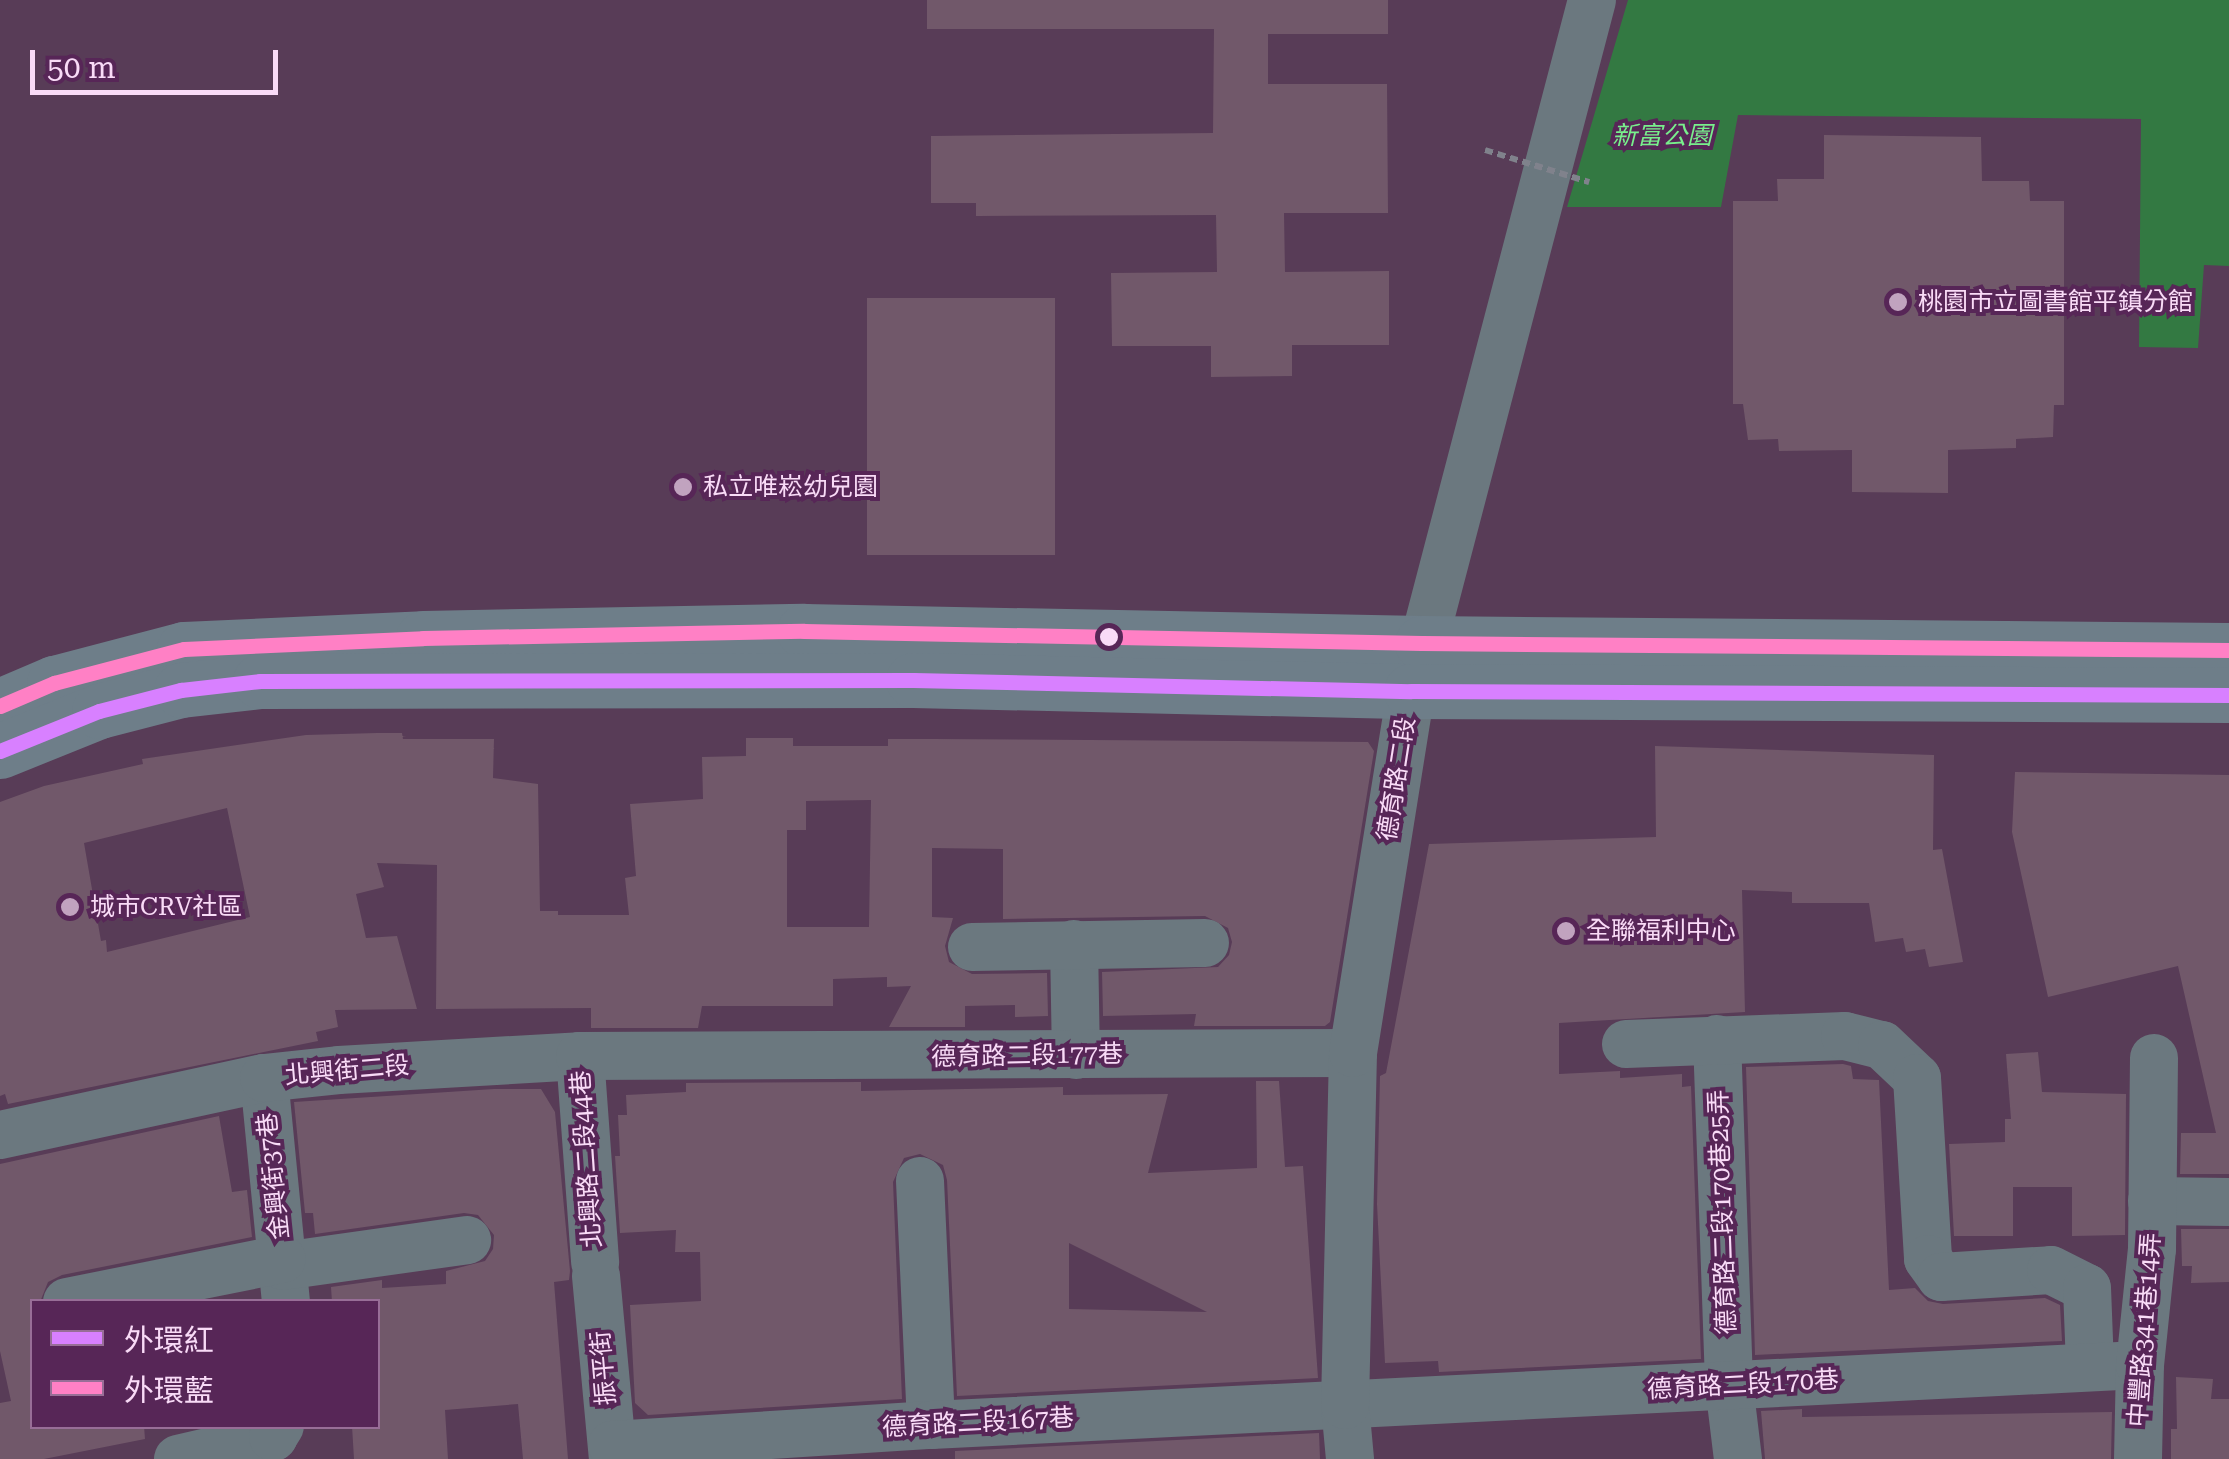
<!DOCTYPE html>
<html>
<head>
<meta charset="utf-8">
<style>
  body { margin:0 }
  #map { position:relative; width:2229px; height:1459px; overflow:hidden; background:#583c57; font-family:"Roboto Serif","Noto Sans TC",serif }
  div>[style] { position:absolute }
  .green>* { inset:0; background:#337942 }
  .building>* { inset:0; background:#71586a; transform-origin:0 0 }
  .minor>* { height:48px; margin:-24px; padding:0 24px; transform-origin:24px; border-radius:24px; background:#6b787f }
  .major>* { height:55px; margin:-27.5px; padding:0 27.5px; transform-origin:27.5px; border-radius:27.5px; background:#6e7e89 }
  .path-bridge>* { height:6px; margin-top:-3px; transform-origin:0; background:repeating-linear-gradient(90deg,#80828c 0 8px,transparent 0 13px) }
  .bus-1>* { height:15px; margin:-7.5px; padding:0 7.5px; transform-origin:7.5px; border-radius:7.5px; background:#d880ff }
  .bus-2>* { height:15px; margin:-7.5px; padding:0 7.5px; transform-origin:7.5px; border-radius:7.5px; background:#ff80c5 }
  .dots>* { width:28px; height:28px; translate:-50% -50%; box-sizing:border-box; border:5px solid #572657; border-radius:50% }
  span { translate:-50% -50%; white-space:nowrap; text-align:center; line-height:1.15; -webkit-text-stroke:8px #572657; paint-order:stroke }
  .park-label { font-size:25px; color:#78ef8c; font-style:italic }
  .poi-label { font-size:25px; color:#f9dbf7 }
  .left { translate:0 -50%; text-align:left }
  .street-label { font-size:25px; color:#f9dbf7 }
  .legend { position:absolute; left:30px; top:1299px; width:350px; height:130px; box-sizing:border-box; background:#572657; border:2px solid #986e97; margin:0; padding:12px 18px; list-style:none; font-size:30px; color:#f9dbf7 }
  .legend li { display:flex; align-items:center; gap:20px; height:50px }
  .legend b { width:50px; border:2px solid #986e97 }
  .scale { position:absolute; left:30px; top:50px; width:248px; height:45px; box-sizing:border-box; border:5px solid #f9dbf7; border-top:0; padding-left:12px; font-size:30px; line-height:35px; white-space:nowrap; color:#f9dbf7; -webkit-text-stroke:8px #572657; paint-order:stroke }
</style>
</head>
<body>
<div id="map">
  <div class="green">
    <div style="clip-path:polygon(1628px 0,2229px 0,2229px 266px,2204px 265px,2198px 348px,2139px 347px,2141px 119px,1738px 115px,1721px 207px,1567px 207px)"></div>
  </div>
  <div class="building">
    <div style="clip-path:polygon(927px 0,1388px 0,1388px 34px,1268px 34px,1268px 84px,1387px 84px,1388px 213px,1284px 213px,1285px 272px,1389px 271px,1389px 345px,1292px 345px,1292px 376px,1211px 377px,1211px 346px,1112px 346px,1111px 273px,1217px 272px,1216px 215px,976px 216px,976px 203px,931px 203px,931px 136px,1213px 133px,1214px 29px,927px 29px)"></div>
    <div style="clip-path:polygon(1824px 135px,1981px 137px,1982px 181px,2029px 181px,2030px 201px,2064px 201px,2064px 405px,2054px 405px,2053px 437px,2016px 439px,2016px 448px,1948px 450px,1948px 493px,1852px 492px,1852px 450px,1779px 451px,1778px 439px,1748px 440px,1743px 404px,1733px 404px,1733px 201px,1778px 201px,1777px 179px,1824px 179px)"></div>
    <div style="left:867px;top:298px;width:188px;height:257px"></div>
    <div style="clip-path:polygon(evenodd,377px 733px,402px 733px,403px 739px,494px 739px,493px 778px,538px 784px,540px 911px,558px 911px,558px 915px,629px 915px,625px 878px,636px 876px,630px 804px,703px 799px,702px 757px,746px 756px,746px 738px,793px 738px,793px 746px,888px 746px,888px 739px,932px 739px,1368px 742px,1374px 751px,1330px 1022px,1325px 1026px,1194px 1026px,1196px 1014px,1103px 1016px,1102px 972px,1218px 967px,1229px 955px,1232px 942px,1228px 928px,1205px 916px,1003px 919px,1003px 849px,932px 848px,932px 917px,953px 918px,945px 946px,949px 962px,972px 974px,1047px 973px,1048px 1016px,1015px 1017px,1015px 1005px,965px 1006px,965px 1027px,889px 1027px,911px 986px,887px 987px,887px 977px,833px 979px,833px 1006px,702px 1006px,698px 1028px,591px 1028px,591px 1008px,436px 1009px,437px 865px,377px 863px,384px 887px,356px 894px,366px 938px,397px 936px,417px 1009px,335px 1010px,338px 1027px,316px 1032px,318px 1041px,8px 1104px,5px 1094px,0 1096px,0 802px,44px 786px,143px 764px,142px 759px,306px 735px,377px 733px,871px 800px,869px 927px,787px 927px,787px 830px,806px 830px,806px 801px,871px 800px,377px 733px,227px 808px,250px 917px,107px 952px,106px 940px,101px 941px,84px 843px,227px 808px)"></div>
    <div style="clip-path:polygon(1655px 746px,1934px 755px,1933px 850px,1942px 849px,1963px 962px,1929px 967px,1925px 949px,1906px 952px,1903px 938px,1875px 942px,1869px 903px,1792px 903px,1792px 892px,1742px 890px,1745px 1012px,1559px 1023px,1559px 1074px,1620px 1071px,1620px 1078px,1682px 1074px,1682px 1087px,1691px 1086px,1701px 1359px,1439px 1372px,1438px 1361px,1385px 1363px,1377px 1204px,1380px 1076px,1386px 1073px,1429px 844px,1656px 837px)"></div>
    <div style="clip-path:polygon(2015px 772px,2229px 775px,2229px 1174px,2180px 1174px,2181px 1133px,2216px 1133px,2178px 966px,2048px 997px,2012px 832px)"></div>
    <div style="clip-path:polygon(2038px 1052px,2042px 1092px,2126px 1094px,2125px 1235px,2072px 1236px,2072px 1187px,2013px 1187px,2013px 1236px,1954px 1236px,1949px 1144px,2005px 1142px,2005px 1119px,2011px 1119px,2006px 1054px)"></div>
    <div style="clip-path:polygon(1843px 1064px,1851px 1066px,1853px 1079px,1879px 1080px,1889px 1290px,1915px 1288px,1928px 1301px,1943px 1304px,2045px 1298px,2060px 1305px,2062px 1341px,1755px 1355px,1746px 1067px)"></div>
    <div style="clip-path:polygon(evenodd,1256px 1081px,1279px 1081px,1285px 1167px,1303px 1166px,1318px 1378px,957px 1396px,947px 1180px,943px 1165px,920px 1154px,904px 1158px,893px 1182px,902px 1399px,648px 1415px,635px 1403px,630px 1305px,701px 1301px,700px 1252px,675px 1252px,676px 1230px,620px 1233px,615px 1156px,620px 1156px,618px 1115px,627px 1115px,626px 1095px,686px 1092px,686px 1083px,861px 1082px,861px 1091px,1063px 1087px,1063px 1095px,1168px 1094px,1148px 1173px,1257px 1168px,1256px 1081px,1069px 1243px,1207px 1312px,1069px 1309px,1069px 1243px)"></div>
    <div style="clip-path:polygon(494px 1089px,541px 1089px,555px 1112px,570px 1271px,569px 1280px,554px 1282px,568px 1459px,523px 1459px,518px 1404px,445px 1410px,448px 1459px,354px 1459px,352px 1426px,378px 1426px,378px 1302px,332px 1302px,331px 1287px,382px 1280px,382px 1288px,446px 1284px,446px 1271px,485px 1261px,493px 1249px,494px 1235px,478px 1215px,464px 1213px,315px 1234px,313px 1213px,305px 1213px,294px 1102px)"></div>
    <div style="clip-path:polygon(219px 1116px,232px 1192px,247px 1190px,252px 1237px,62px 1275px,48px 1282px,40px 1302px,32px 1302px,32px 1426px,144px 1426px,145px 1439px,44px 1459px,0 1459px,0 1403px,11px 1401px,0 1351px,0 1164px)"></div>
    <div style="clip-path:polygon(2181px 1229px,2229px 1229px,2229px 1282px,2191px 1283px,2192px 1266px,2182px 1266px)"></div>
    <div style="clip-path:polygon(2176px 1377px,2213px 1379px,2211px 1399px,2229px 1399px,2229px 1459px,2171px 1459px,2171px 1429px,2177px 1429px)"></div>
    <div style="clip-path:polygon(1802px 1409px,1802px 1417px,2112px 1412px,2111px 1459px,1765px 1459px,1761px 1411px)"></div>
    <div style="clip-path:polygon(1319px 1433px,1320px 1459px,955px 1459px,955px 1451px)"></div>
  </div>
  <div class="minor">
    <div style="left:1074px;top:944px;width:111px;rotate:89deg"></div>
    <div style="left:972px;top:947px;width:233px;rotate:-1deg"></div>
    <div style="left:1717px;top:1039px;width:346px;rotate:88deg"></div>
    <div style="left:1729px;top:1385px;width:75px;rotate:83.1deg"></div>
    <div style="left:1626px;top:1044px;width:219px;rotate:-2.1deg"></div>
    <div style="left:1845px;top:1036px;width:38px;rotate:14deg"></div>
    <div style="left:1882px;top:1045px;width:48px;rotate:43.3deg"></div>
    <div style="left:1917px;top:1078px;width:181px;rotate:86.5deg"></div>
    <div style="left:1928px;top:1259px;width:22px;rotate:54deg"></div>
    <div style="left:1941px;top:1277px;width:110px;rotate:-3.6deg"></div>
    <div style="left:2051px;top:1270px;width:40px;rotate:26.6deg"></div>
    <div style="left:2087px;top:1288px;width:79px;rotate:87.8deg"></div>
    <div style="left:580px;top:1056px;width:207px;rotate:85.8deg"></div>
    <div style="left:264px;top:1078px;width:225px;rotate:84.4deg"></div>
    <div style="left:0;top:1135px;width:270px;rotate:-12.2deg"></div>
    <div style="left:264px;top:1078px;width:75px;rotate:-6.1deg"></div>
    <div style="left:339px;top:1070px;width:241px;rotate:-3.3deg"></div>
    <div style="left:580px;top:1056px;width:773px;rotate:-0.22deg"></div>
    <div style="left:920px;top:1181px;width:244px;rotate:87.4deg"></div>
    <div style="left:2152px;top:1201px;width:77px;rotate:0.7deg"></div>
    <div style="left:283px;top:1266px;width:186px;rotate:-8deg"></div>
    <div style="left:596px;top:1276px;width:184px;rotate:84.7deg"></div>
    <div style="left:67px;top:1302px;width:219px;rotate:-11.3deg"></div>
    <div style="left:612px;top:1445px;width:320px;rotate:-3.6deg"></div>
    <div style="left:931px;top:1425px;width:1210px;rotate:-2.84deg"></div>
    <div style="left:178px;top:1459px;width:98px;rotate:-13deg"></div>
    <div style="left:273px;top:1437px;width:13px;rotate:-58deg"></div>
    <div style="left:1350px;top:1459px;width:54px;rotate:-95.3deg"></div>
    <div style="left:1345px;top:1405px;width:352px;rotate:-88.7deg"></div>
    <div style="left:1353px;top:1053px;width:367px;rotate:-80.9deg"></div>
    <div style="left:1411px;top:691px;width:714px;rotate:-75.32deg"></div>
    <div style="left:2138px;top:1459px;width:94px;rotate:-88.8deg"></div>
    <div style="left:2140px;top:1365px;width:117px;rotate:-84.1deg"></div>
    <div style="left:2152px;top:1249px;width:191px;rotate:-89.4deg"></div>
  </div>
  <div class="major">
    <div style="left:0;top:706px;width:59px;rotate:-23.1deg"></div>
    <div style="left:54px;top:683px;width:134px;rotate:-14.7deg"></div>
    <div style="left:184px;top:649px;width:239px;rotate:-2.6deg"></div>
    <div style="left:423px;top:638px;width:381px;rotate:-1.1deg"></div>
    <div style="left:804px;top:631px;width:618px;rotate:1.11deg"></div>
    <div style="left:1422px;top:643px;width:807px;rotate:0.5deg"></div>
    <div style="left:0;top:751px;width:107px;rotate:-22deg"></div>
    <div style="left:99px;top:711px;width:85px;rotate:-14.4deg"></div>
    <div style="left:181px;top:690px;width:80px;rotate:-6.5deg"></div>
    <div style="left:260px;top:681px;width:653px;rotate:-0.09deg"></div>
    <div style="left:913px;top:680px;width:498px;rotate:1.3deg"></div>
    <div style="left:1411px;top:691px;width:818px;rotate:0.28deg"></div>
  </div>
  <div class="path-bridge">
    <div style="left:1485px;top:150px;width:109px;rotate:17.1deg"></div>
  </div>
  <div class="bus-1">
    <div style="left:0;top:751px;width:107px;rotate:-22deg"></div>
    <div style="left:99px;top:711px;width:85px;rotate:-14.4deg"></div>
    <div style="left:181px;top:690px;width:80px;rotate:-6.5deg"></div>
    <div style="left:260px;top:681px;width:653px;rotate:-0.09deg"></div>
    <div style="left:913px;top:680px;width:498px;rotate:1.3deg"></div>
    <div style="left:1411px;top:691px;width:818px;rotate:0.28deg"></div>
  </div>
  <div class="bus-2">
    <div style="left:0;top:706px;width:59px;rotate:-23.1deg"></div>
    <div style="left:54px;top:683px;width:134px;rotate:-14.7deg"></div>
    <div style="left:184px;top:649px;width:239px;rotate:-2.6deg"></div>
    <div style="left:423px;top:638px;width:381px;rotate:-1.1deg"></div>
    <div style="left:804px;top:631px;width:618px;rotate:1.11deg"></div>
    <div style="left:1422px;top:643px;width:807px;rotate:0.5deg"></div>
  </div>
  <div class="dots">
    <div style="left:1898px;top:302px;background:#c1a3bf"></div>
    <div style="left:683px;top:487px;background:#c1a3bf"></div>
    <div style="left:1109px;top:637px;background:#f9dbf7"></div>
    <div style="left:70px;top:907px;background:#c1a3bf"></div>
    <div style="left:1566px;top:931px;background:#c1a3bf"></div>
  </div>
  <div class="park-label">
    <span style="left:1662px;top:136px">新富公園</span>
  </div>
  <div class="poi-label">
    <span class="left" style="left:1918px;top:302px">桃園市立圖書館平鎮分館</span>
    <span class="left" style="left:703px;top:487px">私立唯崧幼兒園</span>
    <span class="left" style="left:90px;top:907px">城市CRV社區</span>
    <span class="left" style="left:1586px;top:931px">全聯福利中心</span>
  </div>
  <div class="street-label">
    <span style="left:1397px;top:779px;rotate:-81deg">德育路二段</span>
    <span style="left:1027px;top:1056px;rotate:-1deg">德育路二段177巷</span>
    <span style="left:347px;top:1071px;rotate:-5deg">北興街二段</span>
    <span style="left:587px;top:1159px;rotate:-94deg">北興路二段44巷</span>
    <span style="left:274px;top:1176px;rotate:-96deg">金興街37巷</span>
    <span style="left:1723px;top:1212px;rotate:-92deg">德育路二段170巷25弄</span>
    <span style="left:2145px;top:1330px;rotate:-86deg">中豐路341巷14弄</span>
    <span style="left:604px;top:1368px;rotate:-95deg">振平街</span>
    <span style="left:1743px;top:1385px;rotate:-3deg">德育路二段170巷</span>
    <span style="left:978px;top:1423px;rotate:-3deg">德育路二段167巷</span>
  </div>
  <ul class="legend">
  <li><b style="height:12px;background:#d880ff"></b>外環紅</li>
  <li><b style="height:12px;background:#ff80c5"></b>外環藍</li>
  </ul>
  <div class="scale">50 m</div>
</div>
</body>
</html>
